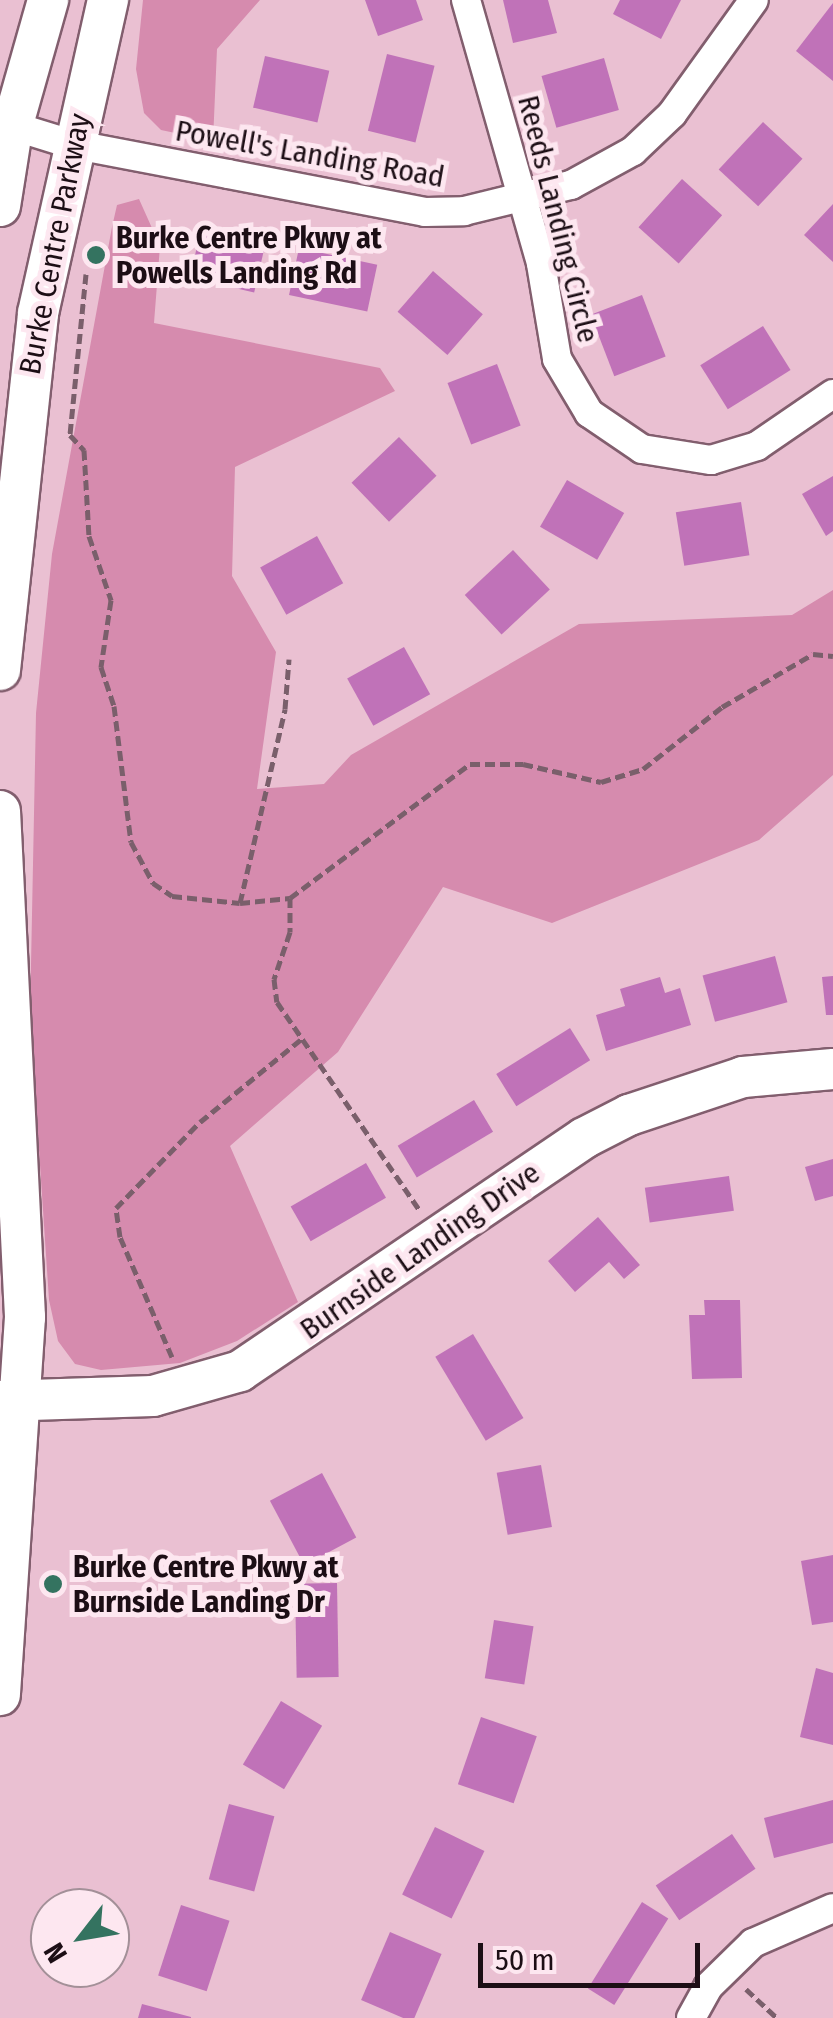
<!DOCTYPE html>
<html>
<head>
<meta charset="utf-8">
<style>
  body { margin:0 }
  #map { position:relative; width:833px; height:2018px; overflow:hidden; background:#eac0d2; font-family:"Fira Sans Condensed",sans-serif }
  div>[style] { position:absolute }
  .green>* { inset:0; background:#d68bae }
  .building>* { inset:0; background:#c072b8; transform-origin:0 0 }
  .path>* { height:5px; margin-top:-2.5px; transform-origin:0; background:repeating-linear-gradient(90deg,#7a5f6b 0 10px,transparent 0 15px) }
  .roads { filter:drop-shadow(2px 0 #825e6e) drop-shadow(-2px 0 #825e6e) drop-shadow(0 2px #825e6e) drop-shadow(0 -2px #825e6e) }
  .street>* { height:28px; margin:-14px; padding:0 14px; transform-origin:14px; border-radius:14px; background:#fff }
  .secondary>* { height:40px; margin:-20px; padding:0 20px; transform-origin:20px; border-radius:20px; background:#fff }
  .dots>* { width:28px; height:28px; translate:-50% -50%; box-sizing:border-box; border:5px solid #fde7f0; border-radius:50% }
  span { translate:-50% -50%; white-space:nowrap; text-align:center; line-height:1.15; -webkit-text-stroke:10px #fde7f0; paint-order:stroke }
  .street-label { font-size:30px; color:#1c0e15 }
  .poi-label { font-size:30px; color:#1c0e15; font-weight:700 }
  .left { translate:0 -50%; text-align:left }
  .north { position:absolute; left:30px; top:1888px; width:100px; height:100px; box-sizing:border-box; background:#fde7f0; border:2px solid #a39098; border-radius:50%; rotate:239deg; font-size:28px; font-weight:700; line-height:40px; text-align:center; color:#1c0e15 }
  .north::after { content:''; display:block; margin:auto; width:35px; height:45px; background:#347360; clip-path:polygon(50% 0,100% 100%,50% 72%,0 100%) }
  .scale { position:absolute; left:478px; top:1943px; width:222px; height:45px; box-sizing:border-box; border:5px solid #1c0e15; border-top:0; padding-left:12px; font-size:30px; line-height:35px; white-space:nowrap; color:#1c0e15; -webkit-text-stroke:8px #fde7f0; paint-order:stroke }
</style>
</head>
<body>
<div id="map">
  <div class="green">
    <div style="clip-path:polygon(143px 0,260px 0,217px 49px,213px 141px,161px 130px,144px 113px,136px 69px)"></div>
    <div style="clip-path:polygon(139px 199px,160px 246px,154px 323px,380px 368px,395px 391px,235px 467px,232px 576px,276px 652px,257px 789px,324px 784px,351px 755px,579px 624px,792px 615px,833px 590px,833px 775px,759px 840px,552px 923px,443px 887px,338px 1052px,230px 1146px,298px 1302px,237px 1341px,180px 1363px,101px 1370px,75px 1364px,58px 1341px,49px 1300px,30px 1015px,36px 713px,52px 554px,112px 227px,117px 205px)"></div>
  </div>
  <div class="building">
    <div style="clip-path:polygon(365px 0,416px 0,423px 20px,378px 36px)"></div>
    <div style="clip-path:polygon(503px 0,548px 0,557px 33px,513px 43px)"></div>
    <div style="clip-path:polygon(620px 0,681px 0,661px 39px,613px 14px)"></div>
    <div style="clip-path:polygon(833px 3px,833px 81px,796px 51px)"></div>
    <div style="left:387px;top:54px;width:49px;height:79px;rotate:14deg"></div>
    <div style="left:265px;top:56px;width:66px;height:53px;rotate:13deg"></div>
    <div style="left:604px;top:58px;width:54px;height:65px;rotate:74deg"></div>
    <div style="left:763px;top:122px;width:54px;height:65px;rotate:43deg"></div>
    <div style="left:682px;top:179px;width:54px;height:65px;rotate:42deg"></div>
    <div style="clip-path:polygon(833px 204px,833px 262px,804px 235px)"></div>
    <div style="left:202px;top:225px;width:66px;height:54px;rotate:13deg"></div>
    <div style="left:299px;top:248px;width:80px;height:48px;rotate:12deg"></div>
    <div style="left:433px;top:271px;width:66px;height:54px;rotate:41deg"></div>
    <div style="left:642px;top:295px;width:66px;height:55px;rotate:69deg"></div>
    <div style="left:763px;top:326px;width:52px;height:74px;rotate:58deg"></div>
    <div style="left:497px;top:364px;width:66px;height:53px;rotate:69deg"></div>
    <div style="left:399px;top:437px;width:54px;height:66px;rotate:46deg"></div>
    <div style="clip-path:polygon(833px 476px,833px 531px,826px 536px,802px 494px)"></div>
    <div style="left:567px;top:480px;width:66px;height:54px;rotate:30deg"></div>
    <div style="left:741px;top:502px;width:54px;height:66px;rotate:81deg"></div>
    <div style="left:317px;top:536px;width:54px;height:65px;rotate:61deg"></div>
    <div style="left:513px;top:550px;width:54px;height:66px;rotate:47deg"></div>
    <div style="left:404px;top:647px;width:54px;height:65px;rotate:61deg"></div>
    <div style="left:775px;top:956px;width:48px;height:75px;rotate:75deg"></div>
    <div style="clip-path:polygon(833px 976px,833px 1015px,826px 1015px,822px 977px)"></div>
    <div style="clip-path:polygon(660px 977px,665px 993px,680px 988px,691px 1025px,606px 1051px,596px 1015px,625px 1006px,620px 989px)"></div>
    <div style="left:570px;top:1028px;width:38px;height:87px;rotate:58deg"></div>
    <div style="left:474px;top:1100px;width:37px;height:89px;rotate:59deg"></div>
    <div style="clip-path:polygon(833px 1159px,833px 1196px,815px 1201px,805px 1167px)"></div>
    <div style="left:366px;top:1163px;width:40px;height:87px;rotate:60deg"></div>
    <div style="left:729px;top:1176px;width:35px;height:85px;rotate:82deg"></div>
    <div style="clip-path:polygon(598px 1217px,640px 1265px,624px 1279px,609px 1262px,575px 1292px,548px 1261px)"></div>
    <div style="clip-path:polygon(704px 1300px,740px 1300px,742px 1378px,692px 1379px,689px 1315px,705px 1315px)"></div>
    <div style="left:473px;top:1334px;width:98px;height:44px;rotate:59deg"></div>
    <div style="left:541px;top:1465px;width:63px;height:45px;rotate:80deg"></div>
    <div style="left:322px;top:1473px;width:73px;height:59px;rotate:62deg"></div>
    <div style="clip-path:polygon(833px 1555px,833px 1622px,812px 1625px,801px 1561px)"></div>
    <div style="left:337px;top:1583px;width:94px;height:42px;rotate:89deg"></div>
    <div style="left:494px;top:1620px;width:40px;height:59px;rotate:9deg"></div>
    <div style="clip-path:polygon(816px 1668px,833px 1673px,833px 1745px,800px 1737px)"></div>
    <div style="left:281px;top:1701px;width:48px;height:74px;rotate:31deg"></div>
    <div style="left:481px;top:1717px;width:59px;height:71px;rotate:19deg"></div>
    <div style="clip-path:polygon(833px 1800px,833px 1843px,774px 1858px,764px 1818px)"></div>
    <div style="left:229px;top:1804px;width:47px;height:78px;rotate:15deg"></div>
    <div style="left:435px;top:1827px;width:55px;height:75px;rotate:26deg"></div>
    <div style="left:732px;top:1834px;width:42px;height:92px;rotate:56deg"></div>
    <div style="left:642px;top:1902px;width:31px;height:102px;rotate:32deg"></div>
    <div style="left:181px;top:1905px;width:51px;height:74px;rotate:18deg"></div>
    <div style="left:390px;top:1932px;width:56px;height:74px;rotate:23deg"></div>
    <div style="clip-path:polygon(142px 2004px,191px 2017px,191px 2018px,138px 2018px)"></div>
  </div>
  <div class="path">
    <div style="left:86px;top:274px;width:162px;rotate:95.7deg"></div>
    <div style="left:70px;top:435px;width:21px;rotate:47deg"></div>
    <div style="left:84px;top:450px;width:86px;rotate:86.7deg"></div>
    <div style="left:89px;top:536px;width:68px;rotate:71deg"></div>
    <div style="left:111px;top:600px;width:68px;rotate:98.5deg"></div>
    <div style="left:101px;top:667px;width:41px;rotate:71.6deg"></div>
    <div style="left:114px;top:706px;width:137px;rotate:82.9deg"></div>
    <div style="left:131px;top:842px;width:47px;rotate:61.8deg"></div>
    <div style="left:153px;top:883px;width:23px;rotate:34deg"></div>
    <div style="left:172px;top:896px;width:68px;rotate:5.9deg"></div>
    <div style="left:240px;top:903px;width:199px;rotate:-76.9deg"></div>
    <div style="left:285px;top:709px;width:50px;rotate:-85.4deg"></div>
    <div style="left:290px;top:898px;width:224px;rotate:-36.7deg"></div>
    <div style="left:470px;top:764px;width:53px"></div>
    <div style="left:523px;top:764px;width:80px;rotate:13deg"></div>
    <div style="left:601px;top:782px;width:44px;rotate:-17.2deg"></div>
    <div style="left:643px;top:769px;width:100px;rotate:-38.1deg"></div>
    <div style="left:722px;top:707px;width:105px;rotate:-30.2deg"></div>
    <div style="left:813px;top:654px;width:20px;rotate:6deg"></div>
    <div style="left:240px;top:903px;width:50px;rotate:-5.7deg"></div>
    <div style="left:290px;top:898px;width:34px;rotate:90deg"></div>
    <div style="left:290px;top:932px;width:50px;rotate:108.8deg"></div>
    <div style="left:274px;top:979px;width:23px;rotate:83deg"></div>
    <div style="left:277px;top:1002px;width:253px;rotate:55.6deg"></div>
    <div style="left:172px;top:1357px;width:131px;rotate:-113.4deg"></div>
    <div style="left:120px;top:1237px;width:29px;rotate:-98deg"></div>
    <div style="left:116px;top:1208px;width:120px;rotate:-45.7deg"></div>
    <div style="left:200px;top:1122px;width:134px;rotate:-39.3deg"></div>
    <div style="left:746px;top:1989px;width:42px;rotate:43.1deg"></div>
  </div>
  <div class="roads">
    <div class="street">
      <div style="left:466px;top:0;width:274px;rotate:74.1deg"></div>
      <div style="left:541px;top:264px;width:96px;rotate:80.4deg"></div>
      <div style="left:557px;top:359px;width:63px;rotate:59.3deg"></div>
      <div style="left:589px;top:413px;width:64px;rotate:34.2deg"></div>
      <div style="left:642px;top:449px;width:70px;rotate:9.1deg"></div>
      <div style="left:711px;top:460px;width:48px;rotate:-16.9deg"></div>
      <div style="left:757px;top:446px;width:92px;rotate:-34.4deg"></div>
      <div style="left:0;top:122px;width:74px;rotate:17.2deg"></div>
      <div style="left:71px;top:144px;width:160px;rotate:10.8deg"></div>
      <div style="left:228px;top:174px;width:201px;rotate:10.9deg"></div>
      <div style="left:425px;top:212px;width:39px;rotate:-1deg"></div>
      <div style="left:464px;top:211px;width:110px;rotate:-13.7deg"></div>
      <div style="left:571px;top:185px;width:71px;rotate:-28.7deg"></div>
      <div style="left:633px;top:151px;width:54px;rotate:-43.5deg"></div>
      <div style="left:672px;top:114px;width:140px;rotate:-54.3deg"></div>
      <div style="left:691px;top:2018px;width:35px;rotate:-61deg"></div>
      <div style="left:708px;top:1987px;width:63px;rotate:-44.4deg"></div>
      <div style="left:753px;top:1943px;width:87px;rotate:-23.6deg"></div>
    </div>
    <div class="secondary">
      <div style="left:0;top:206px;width:83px;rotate:-81deg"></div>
      <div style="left:13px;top:124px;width:129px;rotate:-74.2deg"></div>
      <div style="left:0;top:670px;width:359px;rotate:-83.9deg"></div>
      <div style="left:38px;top:313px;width:321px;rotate:-77.4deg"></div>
      <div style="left:0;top:811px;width:507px;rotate:87.17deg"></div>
      <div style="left:25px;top:1317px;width:379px;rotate:93.8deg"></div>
      <div style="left:0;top:1401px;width:153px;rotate:-1.9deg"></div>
      <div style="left:153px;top:1396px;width:91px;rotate:-16deg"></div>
      <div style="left:240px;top:1371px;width:415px;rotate:-34.1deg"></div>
      <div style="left:584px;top:1138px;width:51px;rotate:-27.1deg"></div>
      <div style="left:629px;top:1115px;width:120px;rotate:-18.4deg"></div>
      <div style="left:743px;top:1077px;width:90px;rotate:-5.1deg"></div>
    </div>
  </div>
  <div class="dots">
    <div style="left:96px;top:255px;background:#347360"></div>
    <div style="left:53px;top:1584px;background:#347360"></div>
  </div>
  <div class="street-label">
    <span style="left:310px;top:154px;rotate:10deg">Powell's Landing Road</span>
    <span style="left:558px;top:219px;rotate:76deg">Reeds Landing Circle</span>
    <span style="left:55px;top:244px;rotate:-79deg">Burke Centre Parkway</span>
    <span style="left:420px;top:1251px;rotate:-35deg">Burnside Landing Drive</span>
  </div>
  <div class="poi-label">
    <span class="left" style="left:116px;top:255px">Burke Centre Pkwy at<br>Powells Landing Rd</span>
    <span class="left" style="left:73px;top:1584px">Burke Centre Pkwy at<br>Burnside Landing Dr</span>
  </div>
  <div class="north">N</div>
  <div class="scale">50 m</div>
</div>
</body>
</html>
